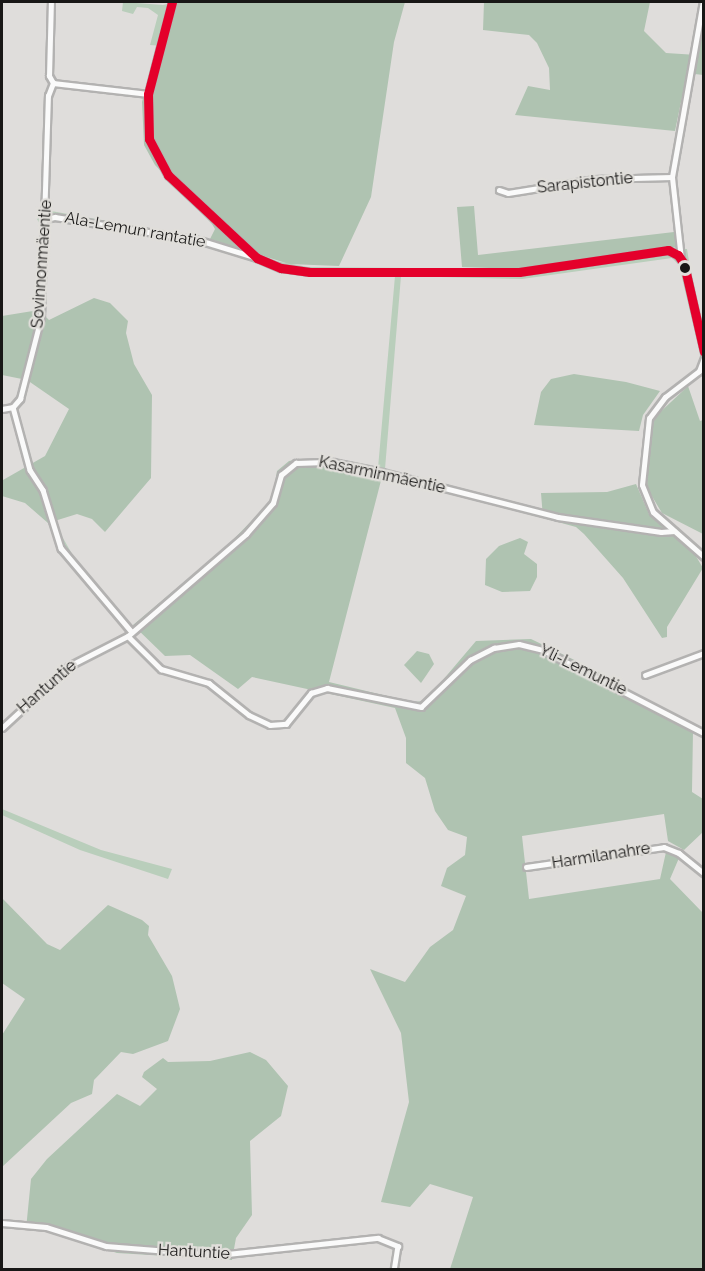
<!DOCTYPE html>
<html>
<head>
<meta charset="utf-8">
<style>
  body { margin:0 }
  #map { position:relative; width:705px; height:1271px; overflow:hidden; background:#dfdddb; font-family:Raleway,sans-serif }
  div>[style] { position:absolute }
  .green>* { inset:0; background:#b9cebb }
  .forest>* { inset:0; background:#afc3b1 }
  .roads { filter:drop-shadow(2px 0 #b3b2b1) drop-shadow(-2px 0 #b3b2b1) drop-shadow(0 2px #b3b2b1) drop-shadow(0 -2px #b3b2b1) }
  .minor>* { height:4.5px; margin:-2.25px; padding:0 2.25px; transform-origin:2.25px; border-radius:2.25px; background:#fafafa }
  .tertiary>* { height:5px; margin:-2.5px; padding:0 2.5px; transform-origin:2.5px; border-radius:2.5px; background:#fafafa }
  .bus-1>* { height:9px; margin:-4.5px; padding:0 4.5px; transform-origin:4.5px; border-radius:4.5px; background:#e4002b }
  .dots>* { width:16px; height:16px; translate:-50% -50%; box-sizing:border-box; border:3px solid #e0deda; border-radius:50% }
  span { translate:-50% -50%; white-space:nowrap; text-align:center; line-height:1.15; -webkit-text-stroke:4.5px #e0deda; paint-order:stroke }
  .street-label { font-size:16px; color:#181716 }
  .frame { position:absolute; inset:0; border:3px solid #181716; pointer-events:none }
</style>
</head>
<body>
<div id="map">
  <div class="green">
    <div style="clip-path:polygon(123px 2px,163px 5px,176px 2px,163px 46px,150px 45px,158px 15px,148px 8px,137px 7px,133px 14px,122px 11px)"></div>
    <div style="clip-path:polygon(51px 211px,210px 239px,270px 260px,308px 267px,519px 269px,659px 248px,687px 249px,703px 346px,699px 349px,679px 265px,672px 258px,522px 279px,401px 276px,385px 469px,542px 510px,543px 518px,384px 476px,384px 470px,378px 468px,395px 276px,293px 275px,199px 244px,52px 221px,47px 233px,44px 318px,39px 310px,41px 226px,37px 219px)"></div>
    <div style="clip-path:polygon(48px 523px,55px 524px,80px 568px,113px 608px,109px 612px,60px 552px)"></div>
    <div style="clip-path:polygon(2px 809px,101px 850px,172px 869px,168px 879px,80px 850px,2px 815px)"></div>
  </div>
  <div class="forest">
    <div style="clip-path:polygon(176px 2px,405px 2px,394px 42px,371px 197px,339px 266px,289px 264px,210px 239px,215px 229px,212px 224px,155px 165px,144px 145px,142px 102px,156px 46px,163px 46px)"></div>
    <div style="clip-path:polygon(484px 2px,650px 2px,644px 31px,666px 53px,697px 55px,703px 23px,703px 75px,687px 73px,675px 131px,515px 115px,528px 86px,550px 90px,549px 68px,537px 43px,529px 35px,483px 30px)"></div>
    <div style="clip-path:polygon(474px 206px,478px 255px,674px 232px,677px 247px,520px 269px,462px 267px,457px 207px)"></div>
    <div style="clip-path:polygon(94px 298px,110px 303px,128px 321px,126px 333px,134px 364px,152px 395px,151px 478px,105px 532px,92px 519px,77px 514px,48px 523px,25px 503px,2px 496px,2px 476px,3px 480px,45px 456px,69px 409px,27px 380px,2px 375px,2px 316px,39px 310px,49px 320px)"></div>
    <div style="clip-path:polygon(574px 374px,626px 382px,660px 391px,643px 415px,639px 431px,534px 425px,541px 392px,551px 379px)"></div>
    <div style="clip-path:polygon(688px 386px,700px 421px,703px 420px,703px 534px,662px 513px,647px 488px,649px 441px,655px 417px)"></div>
    <div style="clip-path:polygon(300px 459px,333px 459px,384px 469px,329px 682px,412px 702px,425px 701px,476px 641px,531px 639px,616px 680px,614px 689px,693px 731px,692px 792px,703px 799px,703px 832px,684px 850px,668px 841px,664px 814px,522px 836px,529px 899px,660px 879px,666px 852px,679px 858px,670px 879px,703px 913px,703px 1269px,450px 1269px,473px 1197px,430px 1184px,410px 1207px,381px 1202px,409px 1102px,401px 1033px,370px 969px,405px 982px,430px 947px,453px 930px,466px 896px,441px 886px,447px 868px,465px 855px,467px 837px,448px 830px,435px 811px,425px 778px,406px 763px,406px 738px,395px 708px,252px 677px,238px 689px,190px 655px,165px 656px,133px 625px,227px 546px,272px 500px,277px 471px,289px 461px)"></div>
    <div style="clip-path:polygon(636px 484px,649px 514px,691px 548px,703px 568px,667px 627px,667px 637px,662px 638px,623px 578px,584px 534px,576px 527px,543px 518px,541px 493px,607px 492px)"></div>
    <div style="clip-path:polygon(520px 538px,528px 542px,524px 554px,537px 564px,537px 577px,530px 591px,502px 592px,485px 585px,486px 559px,499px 546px)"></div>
    <div style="clip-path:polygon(417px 651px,429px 654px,434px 664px,421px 683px,404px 665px)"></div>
    <div style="clip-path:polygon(2px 898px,47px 944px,60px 950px,108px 905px,142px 920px,149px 926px,148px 935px,172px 976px,180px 1009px,168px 1041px,133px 1054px,121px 1052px,94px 1080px,92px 1094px,71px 1103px,2px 1167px,2px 1035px,25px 999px,2px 983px)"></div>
    <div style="clip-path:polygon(250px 1052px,266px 1060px,288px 1086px,281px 1116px,250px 1141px,252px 1215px,236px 1238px,232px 1260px,117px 1253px,55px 1233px,26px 1229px,31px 1179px,47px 1159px,117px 1094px,140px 1106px,157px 1089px,142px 1077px,144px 1072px,163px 1058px,168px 1062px,210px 1061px)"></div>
  </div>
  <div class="roads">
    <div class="minor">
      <div style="left:53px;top:83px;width:96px;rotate:6.6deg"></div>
      <div style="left:499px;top:190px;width:9px;rotate:18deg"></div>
      <div style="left:508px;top:193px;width:88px;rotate:-9.1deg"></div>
      <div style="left:595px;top:179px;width:77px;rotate:-1.5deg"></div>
      <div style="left:46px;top:219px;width:9px;rotate:-13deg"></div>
      <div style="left:55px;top:217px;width:146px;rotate:9.1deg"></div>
      <div style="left:199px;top:240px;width:61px;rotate:17.2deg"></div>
      <div style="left:681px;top:259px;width:82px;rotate:-96.3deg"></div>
      <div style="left:672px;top:177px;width:178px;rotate:-80deg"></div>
      <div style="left:13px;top:407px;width:11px;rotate:-49deg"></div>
      <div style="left:20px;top:399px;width:85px;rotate:-75.6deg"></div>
      <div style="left:41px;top:317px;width:221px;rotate:-88.2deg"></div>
      <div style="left:48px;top:96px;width:14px;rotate:-69deg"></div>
      <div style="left:53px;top:83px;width:8px;rotate:-120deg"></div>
      <div style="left:49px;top:76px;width:74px;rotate:-88.5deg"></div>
      <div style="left:13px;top:407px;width:65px;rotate:74.9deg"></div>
      <div style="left:30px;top:470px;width:24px;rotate:57deg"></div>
      <div style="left:43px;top:490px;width:61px;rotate:72.8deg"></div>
      <div style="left:61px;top:548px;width:110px;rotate:49.8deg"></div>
      <div style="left:2px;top:409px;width:11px;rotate:-10deg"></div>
      <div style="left:128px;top:636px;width:47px;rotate:45deg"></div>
      <div style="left:161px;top:669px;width:50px;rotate:16.3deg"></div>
      <div style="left:209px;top:683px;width:51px;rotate:38.7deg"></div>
      <div style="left:249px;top:715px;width:23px;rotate:25deg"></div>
      <div style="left:270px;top:725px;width:16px;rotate:-4deg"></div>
      <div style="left:286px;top:724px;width:40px;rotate:-51deg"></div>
      <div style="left:311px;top:693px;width:17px;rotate:-17deg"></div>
      <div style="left:327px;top:688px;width:96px;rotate:11.4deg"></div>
      <div style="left:421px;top:707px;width:68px;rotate:-43.8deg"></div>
      <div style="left:470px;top:660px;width:27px;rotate:-27deg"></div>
      <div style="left:494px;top:648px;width:25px;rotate:-9deg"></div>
      <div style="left:519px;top:644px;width:25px;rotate:14deg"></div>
      <div style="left:543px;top:650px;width:181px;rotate:27.3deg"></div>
      <div style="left:645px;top:675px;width:63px;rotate:-20.4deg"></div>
      <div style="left:2px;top:728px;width:91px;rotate:-42.8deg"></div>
      <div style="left:69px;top:666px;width:66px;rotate:-27deg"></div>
      <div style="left:128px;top:636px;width:156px;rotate:-40.8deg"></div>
      <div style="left:246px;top:534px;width:41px;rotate:-48.9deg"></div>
      <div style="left:273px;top:503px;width:29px;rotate:-74deg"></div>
      <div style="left:281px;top:475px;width:19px;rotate:-39deg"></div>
      <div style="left:296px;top:463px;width:37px;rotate:-2deg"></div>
      <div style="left:333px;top:462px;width:50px;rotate:11.5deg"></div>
      <div style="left:382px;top:472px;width:182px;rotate:14.3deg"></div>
      <div style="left:558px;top:517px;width:104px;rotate:8.3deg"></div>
      <div style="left:661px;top:532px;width:13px;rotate:-4deg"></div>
      <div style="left:526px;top:867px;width:139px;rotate:-8.2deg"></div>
      <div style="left:664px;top:847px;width:16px;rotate:22deg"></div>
      <div style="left:679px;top:853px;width:32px;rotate:39deg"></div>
      <div style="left:2px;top:1223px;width:44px;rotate:5.2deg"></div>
      <div style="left:46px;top:1227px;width:63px;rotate:17.6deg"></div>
      <div style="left:106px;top:1246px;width:112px;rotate:4.6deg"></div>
      <div style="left:218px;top:1255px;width:161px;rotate:-6.1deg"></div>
      <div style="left:378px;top:1238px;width:22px;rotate:22deg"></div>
      <div style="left:398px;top:1246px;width:24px;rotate:99deg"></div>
    </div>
    <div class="tertiary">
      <div style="left:172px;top:2px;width:95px;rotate:104.6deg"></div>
      <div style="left:148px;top:94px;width:45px;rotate:88.7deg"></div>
      <div style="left:149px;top:139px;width:41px;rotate:62.2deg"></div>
      <div style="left:168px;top:175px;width:122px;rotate:43deg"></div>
      <div style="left:257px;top:258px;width:26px;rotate:23deg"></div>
      <div style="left:281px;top:268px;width:29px;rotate:8deg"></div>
      <div style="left:310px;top:272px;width:209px"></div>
      <div style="left:519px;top:272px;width:151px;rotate:-8.4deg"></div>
      <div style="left:668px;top:250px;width:11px;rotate:27deg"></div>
      <div style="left:678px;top:255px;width:11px;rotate:56deg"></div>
      <div style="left:684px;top:264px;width:90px;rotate:77.2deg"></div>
      <div style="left:704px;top:358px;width:14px;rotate:111deg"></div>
      <div style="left:699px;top:371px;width:43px;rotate:142.6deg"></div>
      <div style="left:665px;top:397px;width:26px;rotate:127deg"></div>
      <div style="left:649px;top:418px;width:67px;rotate:96deg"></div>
      <div style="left:642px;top:485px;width:29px;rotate:68deg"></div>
      <div style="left:653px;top:512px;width:68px;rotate:41.4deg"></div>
    </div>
  </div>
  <div class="bus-1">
    <div style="left:172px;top:2px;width:95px;rotate:104.6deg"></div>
    <div style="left:148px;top:94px;width:45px;rotate:88.7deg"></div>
    <div style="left:149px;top:139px;width:41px;rotate:62.2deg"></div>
    <div style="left:168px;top:175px;width:122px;rotate:43deg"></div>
    <div style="left:257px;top:258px;width:26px;rotate:23deg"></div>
    <div style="left:281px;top:268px;width:29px;rotate:8deg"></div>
    <div style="left:310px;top:272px;width:209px"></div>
    <div style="left:519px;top:272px;width:151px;rotate:-8.4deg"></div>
    <div style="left:668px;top:250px;width:11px;rotate:27deg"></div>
    <div style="left:678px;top:255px;width:11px;rotate:56deg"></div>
    <div style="left:684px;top:264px;width:90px;rotate:77.2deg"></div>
  </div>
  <div class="dots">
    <div style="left:685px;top:268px;background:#181716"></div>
  </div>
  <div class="street-label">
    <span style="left:585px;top:183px;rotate:-6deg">Sarapistontie</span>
    <span style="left:135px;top:230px;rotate:10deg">Ala-Lemun rantatie</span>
    <span style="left:42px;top:264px;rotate:-86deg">Sovinnonmäentie</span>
    <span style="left:382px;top:475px;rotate:12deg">Kasarminmäentie</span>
    <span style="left:583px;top:670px;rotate:26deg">Yli-Lemuntie</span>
    <span style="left:47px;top:687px;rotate:-41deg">Hantuntie</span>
    <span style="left:601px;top:856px;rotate:-9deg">Harmilanahre</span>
    <span style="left:194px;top:1252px;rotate:3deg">Hantuntie</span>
  </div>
  <div class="frame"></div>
</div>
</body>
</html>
